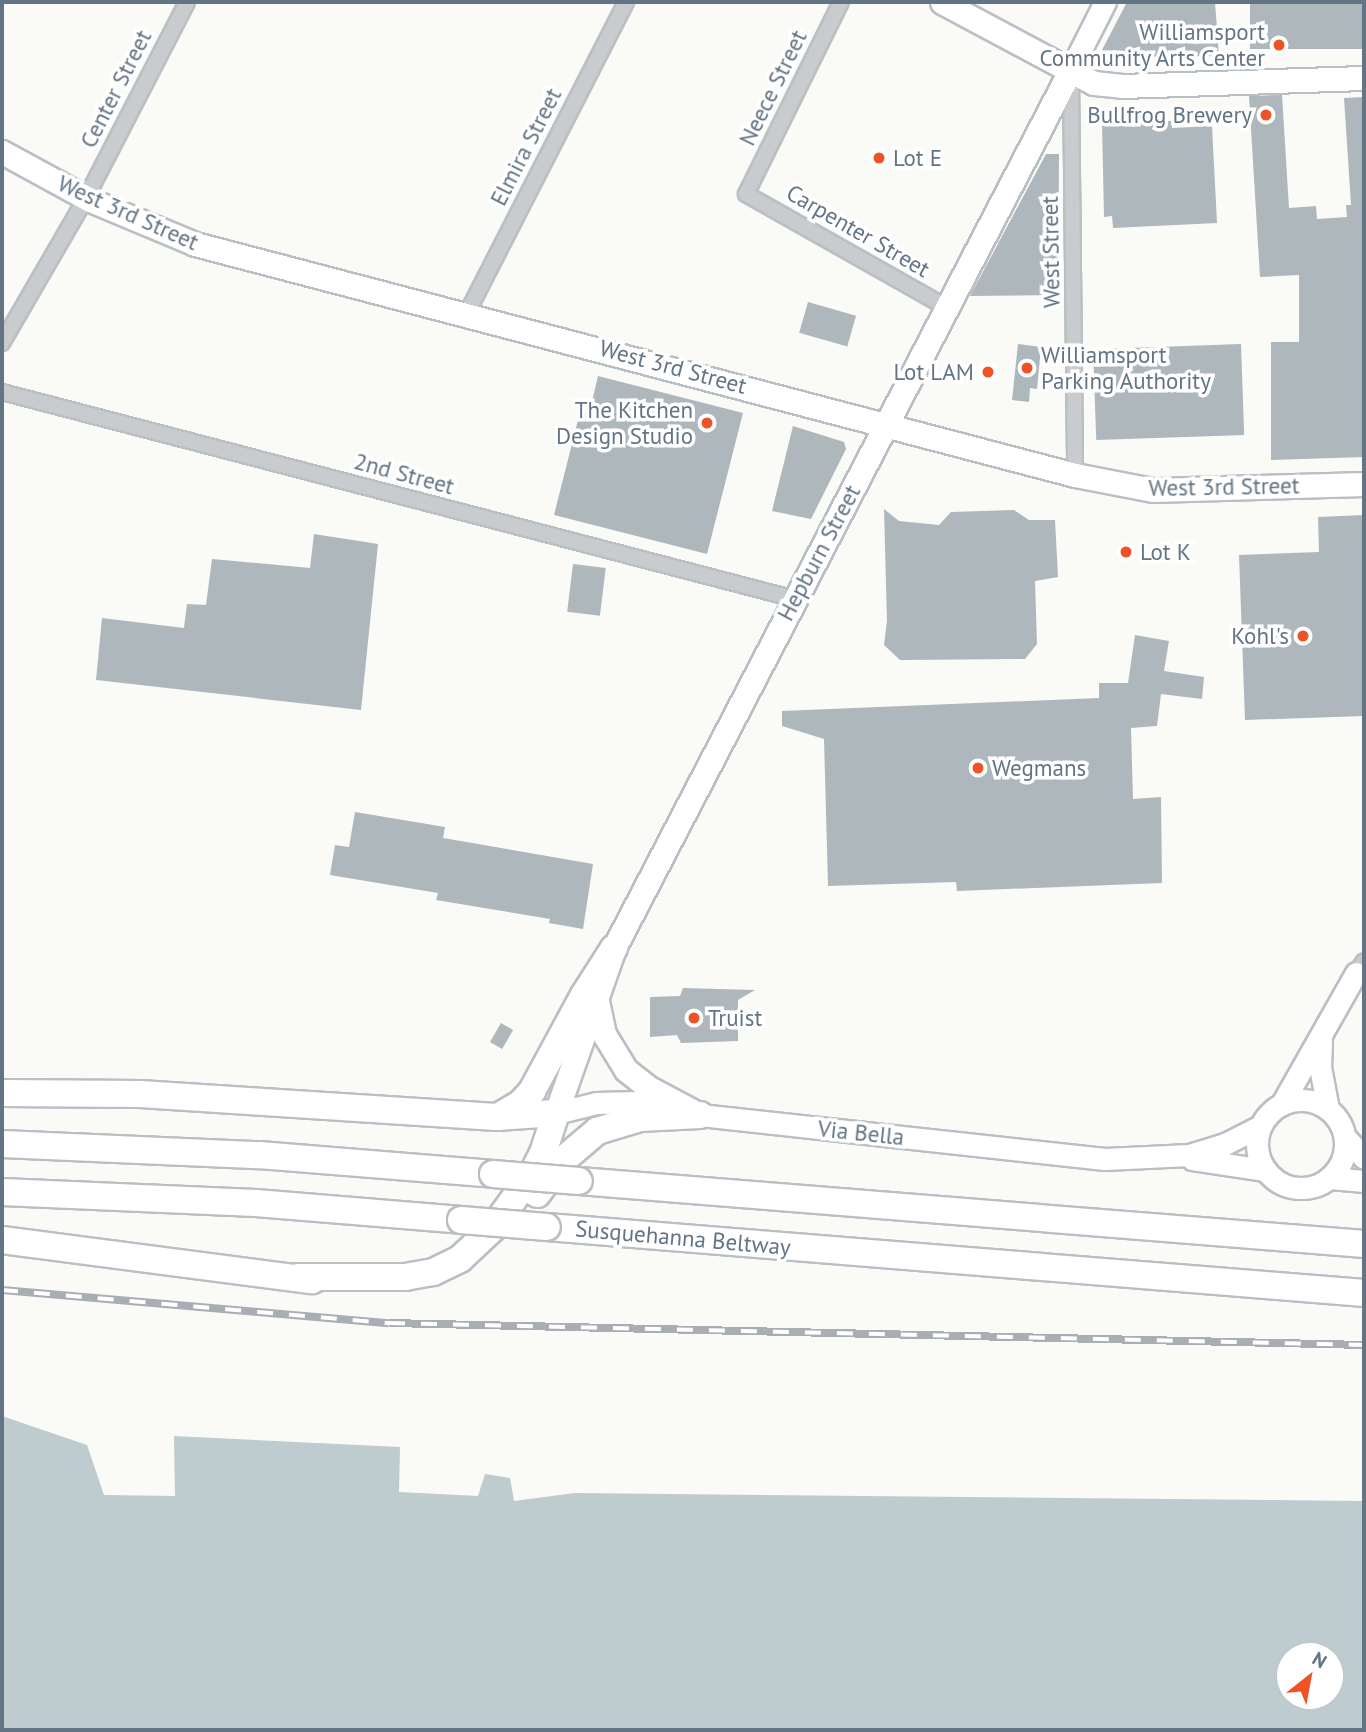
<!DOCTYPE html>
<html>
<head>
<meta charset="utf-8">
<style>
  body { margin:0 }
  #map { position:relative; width:1366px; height:1732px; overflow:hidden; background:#fafaf7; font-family:"PT Sans",sans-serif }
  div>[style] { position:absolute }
  .water>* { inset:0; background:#becbcf }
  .building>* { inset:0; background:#aeb7bc; transform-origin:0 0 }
  .roads { filter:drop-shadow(2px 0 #babfc4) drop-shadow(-2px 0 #babfc4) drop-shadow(0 2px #babfc4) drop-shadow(0 -2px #babfc4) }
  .street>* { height:14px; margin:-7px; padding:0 7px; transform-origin:7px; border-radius:7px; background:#c8cccf }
  .secondary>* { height:21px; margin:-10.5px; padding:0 10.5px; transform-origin:10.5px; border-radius:10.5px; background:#fff }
  .secondary>.ring { margin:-10.5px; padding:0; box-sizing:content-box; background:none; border:21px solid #fff; border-radius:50% }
  .primary>* { height:23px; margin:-11.5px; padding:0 11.5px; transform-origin:11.5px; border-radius:11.5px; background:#fff }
  .highway>* { height:26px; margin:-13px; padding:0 13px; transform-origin:13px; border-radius:13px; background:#fff }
  .rail>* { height:8px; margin-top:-4px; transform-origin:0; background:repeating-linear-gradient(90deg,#fff 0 16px,#a8aeb4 0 32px); box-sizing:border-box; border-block:2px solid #a8aeb4 }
  .bridges { filter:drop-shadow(2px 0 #babec1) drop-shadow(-2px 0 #babec1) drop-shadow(0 2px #babec1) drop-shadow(0 -2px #babec1) }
  .highway-bridge>* { height:26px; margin:-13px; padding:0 13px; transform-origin:13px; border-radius:13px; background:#fff }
  .dots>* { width:19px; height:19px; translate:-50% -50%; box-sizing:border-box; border:4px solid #fff; border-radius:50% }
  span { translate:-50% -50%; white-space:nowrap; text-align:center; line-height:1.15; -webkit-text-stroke:7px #fff; paint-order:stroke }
  .poi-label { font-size:23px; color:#637584 }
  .right { translate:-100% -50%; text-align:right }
  .left { translate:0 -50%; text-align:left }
  .street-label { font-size:23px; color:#637584 }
  .frame { position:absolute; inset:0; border:4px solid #637584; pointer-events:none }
  .north { position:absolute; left:1275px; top:1641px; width:70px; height:70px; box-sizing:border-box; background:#fff; border:2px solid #c1c8ce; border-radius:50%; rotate:31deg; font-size:19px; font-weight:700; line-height:28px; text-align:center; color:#637584 }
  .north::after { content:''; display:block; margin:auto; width:24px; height:32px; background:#ed5324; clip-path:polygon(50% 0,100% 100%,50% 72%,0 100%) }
</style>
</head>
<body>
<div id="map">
  <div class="water">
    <div style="clip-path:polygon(evenodd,2px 1416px,87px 1445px,104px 1495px,175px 1496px,174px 1436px,400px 1447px,399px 1492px,478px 1496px,485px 1474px,510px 1478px,514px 1501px,575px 1493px,1364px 1501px,1364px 1730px,2px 1730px,2px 1416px,1289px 1655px,1331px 1655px,1331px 1697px,1289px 1697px,1289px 1655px)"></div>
  </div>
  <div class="building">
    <div style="clip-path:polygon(1127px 2px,1215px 2px,1219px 56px,1110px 57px,1102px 50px)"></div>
    <div style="left:1250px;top:2px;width:114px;height:47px"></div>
    <div style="clip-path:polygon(1282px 95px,1289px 208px,1316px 206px,1317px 219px,1347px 217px,1346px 205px,1351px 205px,1344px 98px,1364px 97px,1364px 457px,1271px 460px,1271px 342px,1299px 342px,1299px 275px,1260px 277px,1249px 96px)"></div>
    <div style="clip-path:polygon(1131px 121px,1172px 121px,1172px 128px,1212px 126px,1217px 223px,1113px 228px,1112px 216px,1104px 217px,1102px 123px)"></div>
    <div style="clip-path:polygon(1046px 154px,1059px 154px,1058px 295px,970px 296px)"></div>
    <div style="left:808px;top:302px;width:50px;height:32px;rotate:16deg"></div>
    <div style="clip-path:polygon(1018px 344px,1041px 347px,1037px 389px,1030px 388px,1029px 402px,1012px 400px)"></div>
    <div style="left:1241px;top:344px;width:91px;height:148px;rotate:88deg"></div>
    <div style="clip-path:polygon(598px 376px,743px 413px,707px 554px,554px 515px,580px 412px,589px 414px)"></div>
    <div style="clip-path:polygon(793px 426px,844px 442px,846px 449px,811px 519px,772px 511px)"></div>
    <div style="clip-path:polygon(884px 509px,899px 521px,939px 525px,951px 512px,1014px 510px,1029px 520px,1055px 520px,1058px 577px,1035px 581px,1037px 644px,1025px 659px,900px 660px,884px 645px,887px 621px)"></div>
    <div style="clip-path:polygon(1364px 515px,1364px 716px,1245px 720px,1239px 555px,1319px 552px,1318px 517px)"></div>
    <div style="clip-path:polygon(314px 534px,378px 544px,361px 710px,96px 680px,102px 618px,184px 628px,187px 604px,206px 605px,212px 559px,310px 568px)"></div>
    <div style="left:573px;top:564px;width:33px;height:48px;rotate:7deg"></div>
    <div style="clip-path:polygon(1135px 635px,1169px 641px,1164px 671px,1204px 677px,1202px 699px,1161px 694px,1157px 726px,1131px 728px,1133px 799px,1161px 797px,1162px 883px,957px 891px,956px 882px,828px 886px,824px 739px,782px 726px,782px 711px,1099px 698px,1099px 683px,1128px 683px)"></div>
    <div style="clip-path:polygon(355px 812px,445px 827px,443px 838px,593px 864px,583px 929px,549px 923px,550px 919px,436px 900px,438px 893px,330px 875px,335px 845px,349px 847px)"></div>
    <div style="clip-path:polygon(683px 988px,755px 990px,738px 1000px,738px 1041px,681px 1043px,677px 1035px,650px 1037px,650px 997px,680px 996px)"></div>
    <div style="left:501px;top:1023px;width:14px;height:22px;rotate:30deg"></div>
  </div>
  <div class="roads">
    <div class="street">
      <div style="left:841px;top:2px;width:214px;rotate:116.3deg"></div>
      <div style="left:746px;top:194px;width:230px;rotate:29.5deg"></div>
      <div style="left:1071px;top:76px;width:399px;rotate:89.4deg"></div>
      <div style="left:467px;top:313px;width:349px;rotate:-62.9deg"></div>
      <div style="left:2px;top:343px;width:168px;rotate:-59.9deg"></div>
      <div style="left:86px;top:198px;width:220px;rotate:-62.7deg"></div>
      <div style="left:2px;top:392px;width:820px;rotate:14.63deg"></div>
      <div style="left:1356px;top:973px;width:14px;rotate:-56deg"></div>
    </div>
    <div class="secondary">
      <div style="left:1070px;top:71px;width:77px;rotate:-63.1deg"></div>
      <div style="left:1321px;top:1041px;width:26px;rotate:92deg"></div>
      <div style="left:1320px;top:1067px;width:43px;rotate:79.2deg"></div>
      <div class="ring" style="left:1257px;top:1100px;width:67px;height:67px"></div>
      <div style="left:1283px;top:1102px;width:148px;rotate:-60.5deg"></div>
      <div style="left:556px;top:1113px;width:41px;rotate:-14deg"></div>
      <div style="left:596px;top:1103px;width:43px;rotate:-1.3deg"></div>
      <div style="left:639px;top:1102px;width:62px;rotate:12deg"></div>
      <div style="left:700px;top:1115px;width:407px;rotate:6.2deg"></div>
      <div style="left:1105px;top:1159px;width:84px;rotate:-2.7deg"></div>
      <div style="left:1189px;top:1155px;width:38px;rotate:-17deg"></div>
      <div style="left:1225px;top:1144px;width:39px;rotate:-27deg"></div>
      <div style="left:1345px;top:1137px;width:28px;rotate:48deg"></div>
      <div style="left:1192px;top:1159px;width:74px;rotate:8.6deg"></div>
      <div style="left:1330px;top:1178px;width:34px;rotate:5deg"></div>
    </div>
    <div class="primary">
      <div style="left:942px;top:2px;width:172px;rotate:28.1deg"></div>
      <div style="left:1094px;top:83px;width:28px;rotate:6deg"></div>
      <div style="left:1122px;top:86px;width:242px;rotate:-1.9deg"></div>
      <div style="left:2px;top:152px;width:100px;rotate:28.6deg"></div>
      <div style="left:90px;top:200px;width:114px;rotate:22.7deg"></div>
      <div style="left:195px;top:244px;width:910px;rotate:14.71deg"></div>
      <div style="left:1075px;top:475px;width:79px;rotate:10.9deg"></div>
      <div style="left:1153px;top:490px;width:211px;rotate:-1.6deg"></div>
      <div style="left:597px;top:1001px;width:34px;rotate:78deg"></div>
      <div style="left:604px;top:1034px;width:42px;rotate:58.6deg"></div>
      <div style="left:626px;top:1070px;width:29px;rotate:38deg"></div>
      <div style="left:649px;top:1088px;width:58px;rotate:27.9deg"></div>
      <div style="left:556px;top:1113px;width:175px;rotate:-70.6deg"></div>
      <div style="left:614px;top:948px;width:988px;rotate:-62.53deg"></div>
    </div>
    <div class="highway">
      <div style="left:2px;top:1093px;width:138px;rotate:0.4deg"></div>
      <div style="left:140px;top:1094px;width:357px;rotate:3.7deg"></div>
      <div style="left:496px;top:1117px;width:60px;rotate:-3.8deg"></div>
      <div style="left:556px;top:1113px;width:40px;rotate:108deg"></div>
      <div style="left:544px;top:1151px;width:22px;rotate:117deg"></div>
      <div style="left:534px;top:1171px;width:70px;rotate:125.7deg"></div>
      <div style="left:493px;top:1228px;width:45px;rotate:136.8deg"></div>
      <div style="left:460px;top:1259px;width:30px;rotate:154deg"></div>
      <div style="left:433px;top:1272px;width:27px;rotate:170deg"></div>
      <div style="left:406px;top:1277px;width:108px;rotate:180deg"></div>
      <div style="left:498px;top:1117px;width:26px;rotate:-31deg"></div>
      <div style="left:520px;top:1104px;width:18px;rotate:-47deg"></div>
      <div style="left:532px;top:1091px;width:109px;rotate:-61.6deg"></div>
      <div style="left:584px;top:995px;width:56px;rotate:-57.4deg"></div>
      <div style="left:2px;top:1144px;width:257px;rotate:2.5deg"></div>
      <div style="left:259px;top:1155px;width:235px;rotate:4.6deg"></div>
      <div style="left:579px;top:1181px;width:788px;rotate:4.59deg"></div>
      <div style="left:2px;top:1192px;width:254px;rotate:2.5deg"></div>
      <div style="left:256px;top:1203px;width:206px;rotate:4.7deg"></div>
      <div style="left:537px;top:1194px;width:43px;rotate:-52.6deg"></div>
      <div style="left:563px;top:1160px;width:45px;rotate:-40.5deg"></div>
      <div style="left:597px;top:1131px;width:45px;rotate:-16.8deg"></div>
      <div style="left:640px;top:1118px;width:60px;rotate:-2.9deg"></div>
      <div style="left:547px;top:1227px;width:820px;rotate:4.62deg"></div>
      <div style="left:2px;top:1240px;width:313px;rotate:7.4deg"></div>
    </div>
  </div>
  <div class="rail">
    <div style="left:2px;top:1290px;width:388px;rotate:4.9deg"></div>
    <div style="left:389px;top:1323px;width:975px;rotate:1.29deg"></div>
  </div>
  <div class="bridges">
    <div class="highway-bridge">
      <div style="left:493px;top:1174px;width:86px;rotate:4.7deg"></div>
      <div style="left:461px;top:1220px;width:86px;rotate:4.7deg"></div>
    </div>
  </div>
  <div class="dots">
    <div style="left:1279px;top:45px;background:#ed5324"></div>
    <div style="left:1266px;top:115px;background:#ed5324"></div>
    <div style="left:879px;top:158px;background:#ed5324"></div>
    <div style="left:1027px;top:368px;background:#ed5324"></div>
    <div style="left:988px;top:372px;background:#ed5324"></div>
    <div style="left:707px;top:423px;background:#ed5324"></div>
    <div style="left:1126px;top:552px;background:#ed5324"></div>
    <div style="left:1303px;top:636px;background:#ed5324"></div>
    <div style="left:978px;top:768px;background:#ed5324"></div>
    <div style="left:694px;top:1018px;background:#ed5324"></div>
  </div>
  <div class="poi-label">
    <span class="right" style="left:1265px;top:45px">Williamsport<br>Community Arts Center</span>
    <span class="right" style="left:1252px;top:115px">Bullfrog Brewery</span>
    <span class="left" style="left:893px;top:158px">Lot E</span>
    <span class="left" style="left:1041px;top:368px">Williamsport<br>Parking Authority</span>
    <span class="right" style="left:974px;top:372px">Lot LAM</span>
    <span class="right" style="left:693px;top:423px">The Kitchen<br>Design Studio</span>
    <span class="left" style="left:1140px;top:552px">Lot K</span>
    <span class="right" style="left:1289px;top:636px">Kohl's</span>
    <span class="left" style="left:992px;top:768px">Wegmans</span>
    <span class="left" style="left:708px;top:1018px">Truist</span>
  </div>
  <div class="street-label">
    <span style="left:773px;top:88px;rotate:-64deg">Neece Street</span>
    <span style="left:116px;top:89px;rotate:-63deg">Center Street</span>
    <span style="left:526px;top:147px;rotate:-63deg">Elmira Street</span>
    <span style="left:128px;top:213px;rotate:24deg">West 3rd Street</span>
    <span style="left:858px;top:231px;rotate:30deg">Carpenter Street</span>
    <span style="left:1051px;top:252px;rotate:-91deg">West Street</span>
    <span style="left:673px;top:367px;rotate:15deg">West 3rd Street</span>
    <span style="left:404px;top:474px;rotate:15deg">2nd Street</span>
    <span style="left:1224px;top:487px;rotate:-1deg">West 3rd Street</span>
    <span style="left:819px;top:553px;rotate:-62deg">Hepburn Street</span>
    <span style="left:861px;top:1133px;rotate:6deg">Via Bella</span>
    <span style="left:683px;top:1238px;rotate:5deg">Susquehanna Beltway</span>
  </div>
  <div class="frame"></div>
  <div class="north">N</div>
</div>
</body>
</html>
